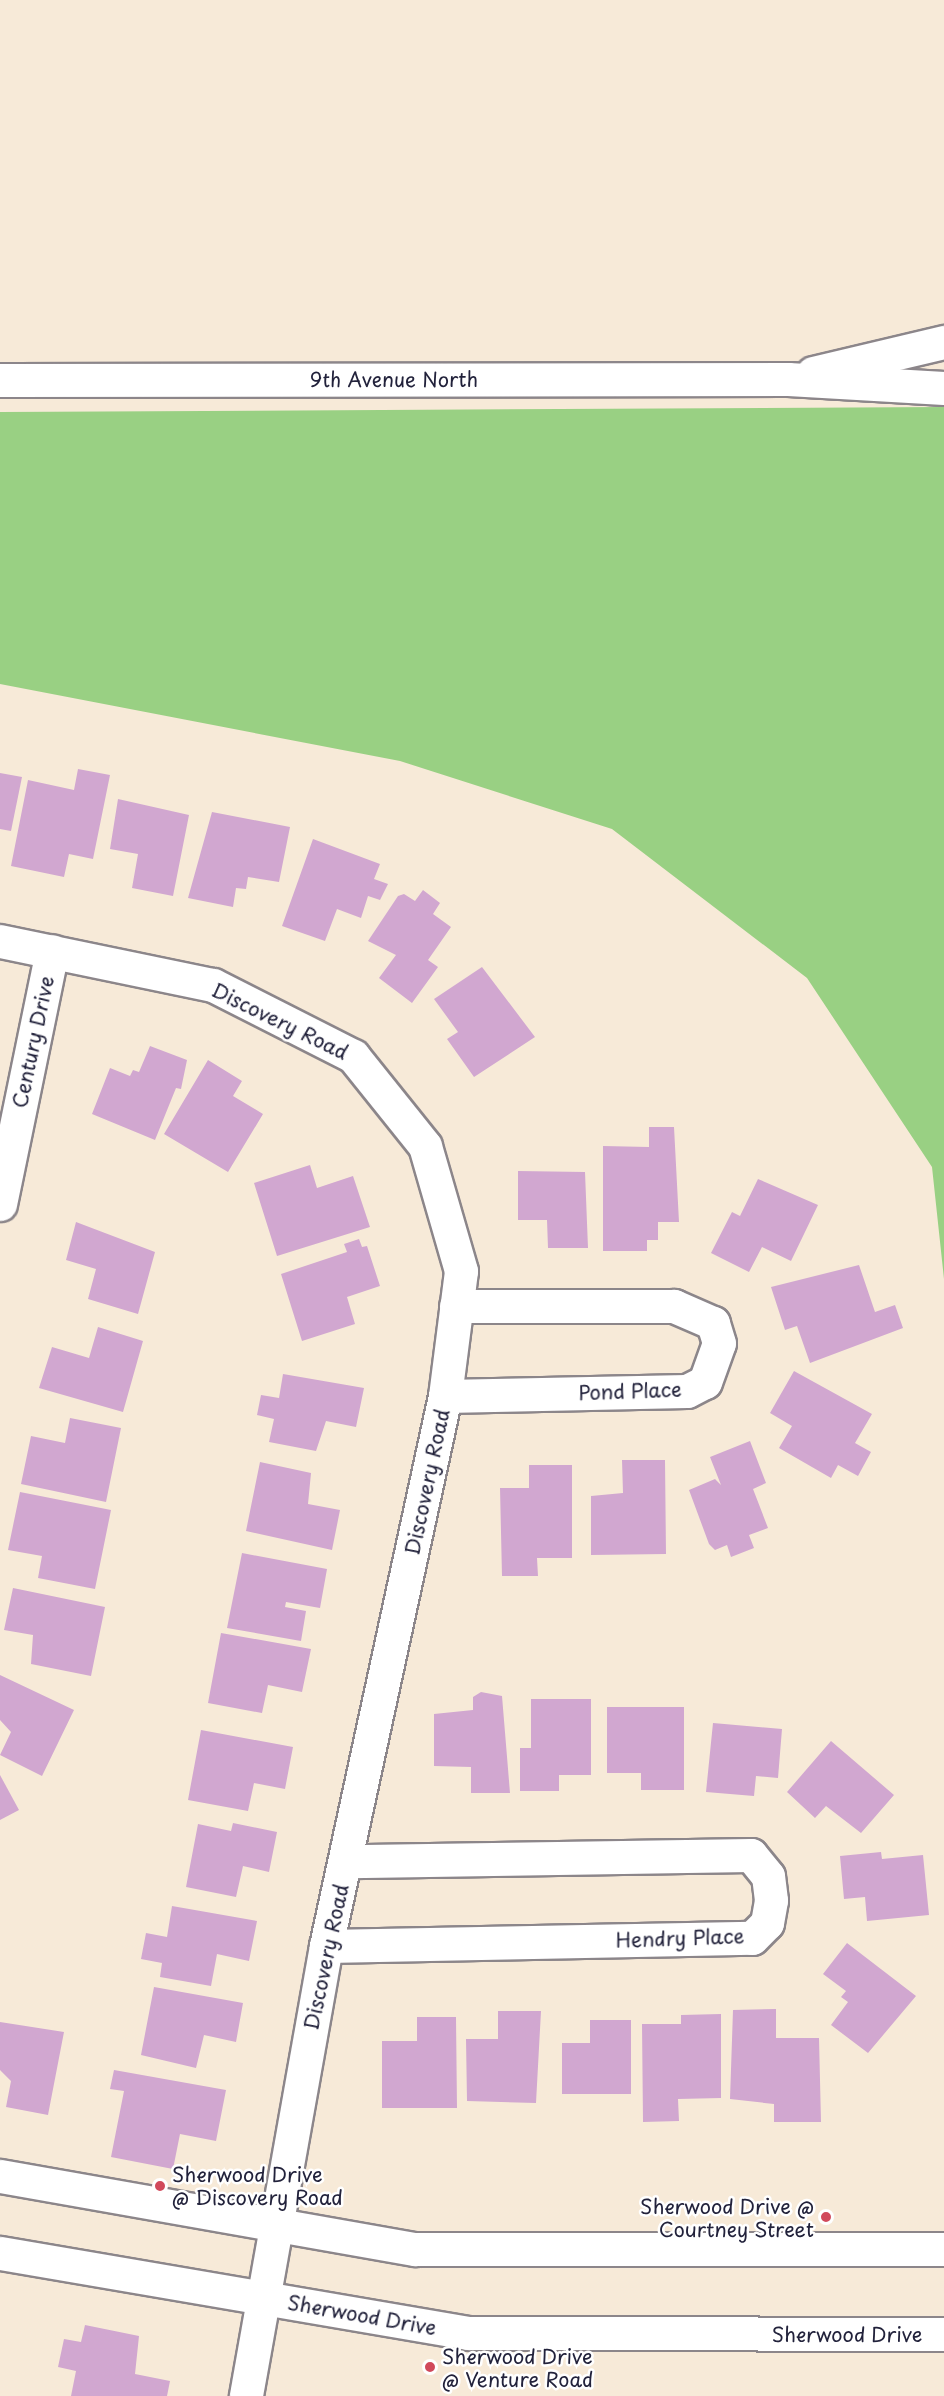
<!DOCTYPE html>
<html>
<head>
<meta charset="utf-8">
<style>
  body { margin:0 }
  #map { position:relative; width:944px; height:2396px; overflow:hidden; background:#f7ead8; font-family:"Playpen Sans",sans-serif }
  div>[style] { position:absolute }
  .green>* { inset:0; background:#99d083 }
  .building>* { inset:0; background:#d1a7d0 }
  .roads { filter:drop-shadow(2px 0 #8c868a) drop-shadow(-2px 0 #8c868a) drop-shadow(0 2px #8c868a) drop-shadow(0 -2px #8c868a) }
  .street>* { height:33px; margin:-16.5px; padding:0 16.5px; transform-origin:16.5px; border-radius:16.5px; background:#fff }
  .secondary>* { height:33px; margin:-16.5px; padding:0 16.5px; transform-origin:16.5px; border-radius:16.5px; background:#fff }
  .primary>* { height:33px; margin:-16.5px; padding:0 16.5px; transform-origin:16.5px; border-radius:16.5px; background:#fff }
  .dots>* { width:16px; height:16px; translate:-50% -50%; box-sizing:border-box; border:3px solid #fff; border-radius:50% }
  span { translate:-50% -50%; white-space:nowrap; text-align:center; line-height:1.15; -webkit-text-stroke:5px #fff; paint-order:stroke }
  .street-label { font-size:20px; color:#22223b }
  .poi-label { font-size:20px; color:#22223b }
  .left { translate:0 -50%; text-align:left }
  .right { translate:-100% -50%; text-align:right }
</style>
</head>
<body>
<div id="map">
  <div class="green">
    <div style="clip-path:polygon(944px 407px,944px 1279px,932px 1167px,807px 978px,612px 829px,400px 761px,0 684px,0 412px)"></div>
  </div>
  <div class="building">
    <div style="clip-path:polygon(78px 769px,110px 775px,93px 859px,69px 854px,64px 877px,11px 866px,28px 780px,74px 790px)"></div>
    <div style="clip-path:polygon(0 773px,22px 777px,11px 831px,0 829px)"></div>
    <div style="clip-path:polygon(118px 799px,189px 815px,173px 896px,132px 888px,138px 854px,110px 849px)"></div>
    <div style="clip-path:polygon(212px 812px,290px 827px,279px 882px,248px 877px,246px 889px,236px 888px,233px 907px,188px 898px)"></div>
    <div style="clip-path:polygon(313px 839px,380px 864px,374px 879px,388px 884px,380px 900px,368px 896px,361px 918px,337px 909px,325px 941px,282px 926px)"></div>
    <div style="clip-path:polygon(423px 890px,440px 903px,433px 914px,451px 927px,428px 960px,438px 967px,412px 1003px,379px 978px,396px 955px,368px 941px,398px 896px,404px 894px,415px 901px)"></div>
    <div style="clip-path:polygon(482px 967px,535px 1037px,474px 1077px,447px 1039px,458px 1032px,434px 999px)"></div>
    <div style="clip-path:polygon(150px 1046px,187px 1060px,181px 1089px,176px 1088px,155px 1140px,92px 1114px,110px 1068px,130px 1076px,133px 1070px,139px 1072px)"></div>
    <div style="clip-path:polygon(208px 1060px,242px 1081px,233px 1096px,263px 1114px,228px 1172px,164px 1134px)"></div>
    <div style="clip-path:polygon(649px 1127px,674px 1127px,679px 1222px,658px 1222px,658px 1240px,647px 1240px,647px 1251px,603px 1251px,603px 1146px,649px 1147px)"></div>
    <div style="clip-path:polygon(310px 1165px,317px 1188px,353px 1176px,370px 1227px,277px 1256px,254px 1183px)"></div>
    <div style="clip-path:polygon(518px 1171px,585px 1172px,588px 1248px,548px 1248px,547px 1220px,518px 1220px)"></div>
    <div style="clip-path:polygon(758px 1179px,818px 1205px,791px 1261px,762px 1247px,749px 1272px,711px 1253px,732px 1212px,740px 1216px)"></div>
    <div style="clip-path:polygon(76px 1222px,155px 1252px,138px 1314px,88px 1299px,96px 1269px,66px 1260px)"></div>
    <div style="clip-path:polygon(359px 1239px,362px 1247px,367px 1246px,380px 1286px,347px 1297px,355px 1324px,302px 1341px,281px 1274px,347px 1252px,344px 1244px)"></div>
    <div style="clip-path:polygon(859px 1265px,875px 1312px,895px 1305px,903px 1328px,810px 1363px,797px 1326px,785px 1330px,771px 1287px)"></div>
    <div style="clip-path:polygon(98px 1327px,143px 1341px,123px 1412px,39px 1388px,52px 1347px,89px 1358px)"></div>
    <div style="clip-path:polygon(794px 1371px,872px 1414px,855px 1443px,871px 1452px,858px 1476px,838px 1465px,831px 1478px,779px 1448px,792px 1426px,770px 1413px)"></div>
    <div style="clip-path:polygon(283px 1374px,364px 1388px,356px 1427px,326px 1421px,316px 1451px,269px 1442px,274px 1419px,257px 1415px,261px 1395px,279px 1398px)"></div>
    <div style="clip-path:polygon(70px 1418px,121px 1428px,106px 1502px,21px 1484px,31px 1436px,65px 1443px)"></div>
    <div style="clip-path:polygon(750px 1441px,766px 1483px,753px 1489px,768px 1528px,749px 1535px,754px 1548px,731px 1557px,727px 1545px,715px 1550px,709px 1544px,689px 1490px,715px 1479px,721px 1485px,710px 1457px)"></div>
    <div style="clip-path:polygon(622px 1460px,665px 1460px,666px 1554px,591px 1555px,591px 1496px,623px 1493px)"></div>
    <div style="clip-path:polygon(260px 1462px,311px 1473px,308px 1504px,340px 1510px,332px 1550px,246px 1531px)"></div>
    <div style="clip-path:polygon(529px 1465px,572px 1465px,572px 1558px,537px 1558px,538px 1576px,502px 1576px,500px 1488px,529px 1488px)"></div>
    <div style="clip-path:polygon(20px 1492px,111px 1510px,95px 1589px,38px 1578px,42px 1556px,8px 1550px)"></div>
    <div style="clip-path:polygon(242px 1553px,327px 1569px,320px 1608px,286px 1602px,285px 1607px,306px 1611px,301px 1641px,227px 1628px)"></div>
    <div style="clip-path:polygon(13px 1588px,105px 1607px,91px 1676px,31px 1664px,33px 1635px,4px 1630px)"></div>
    <div style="clip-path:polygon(221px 1633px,311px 1649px,302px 1692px,268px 1685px,262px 1713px,208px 1703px)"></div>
    <div style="clip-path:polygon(0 1675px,74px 1710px,42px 1776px,0 1755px,11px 1732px,0 1720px)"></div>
    <div style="clip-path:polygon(481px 1692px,502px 1696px,510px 1793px,471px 1793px,471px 1767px,434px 1766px,434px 1714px,473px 1710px,473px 1697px)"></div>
    <div style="clip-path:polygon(531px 1699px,591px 1699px,591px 1775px,559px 1775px,559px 1791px,520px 1791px,520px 1748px,531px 1748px)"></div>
    <div style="clip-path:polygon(607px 1707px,684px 1707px,684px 1790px,641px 1790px,641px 1773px,607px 1773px)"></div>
    <div style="clip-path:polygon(713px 1723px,782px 1729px,778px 1778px,756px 1776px,754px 1796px,706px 1792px)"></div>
    <div style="clip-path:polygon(201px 1730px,293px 1747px,285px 1789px,254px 1783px,248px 1811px,188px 1800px)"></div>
    <div style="clip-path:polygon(831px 1741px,894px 1795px,861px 1833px,826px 1806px,815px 1818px,787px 1792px)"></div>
    <div style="clip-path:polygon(0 1775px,19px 1810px,0 1820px)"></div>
    <div style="clip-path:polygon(233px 1823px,277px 1832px,269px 1872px,243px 1866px,236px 1897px,186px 1887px,198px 1824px,231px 1831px)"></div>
    <div style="clip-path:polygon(881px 1852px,882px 1859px,923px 1855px,929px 1915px,867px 1921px,865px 1897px,844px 1899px,840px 1856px)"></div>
    <div style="clip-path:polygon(172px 1906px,257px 1921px,249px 1961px,217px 1954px,211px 1986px,160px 1977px,162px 1963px,141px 1959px,146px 1933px,167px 1937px)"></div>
    <div style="clip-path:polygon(847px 1943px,916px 1996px,868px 2053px,831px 2025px,848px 2002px,841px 1997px,846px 1991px,823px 1974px)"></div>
    <div style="clip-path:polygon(154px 1987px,243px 2003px,236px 2042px,204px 2035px,196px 2068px,141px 2055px)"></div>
    <div style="clip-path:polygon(776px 2009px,776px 2038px,819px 2038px,821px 2122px,774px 2122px,774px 2104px,730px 2099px,733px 2010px)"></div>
    <div style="clip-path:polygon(498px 2011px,541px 2011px,536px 2103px,467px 2101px,466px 2039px,498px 2039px)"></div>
    <div style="clip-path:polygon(721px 2014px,721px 2098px,678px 2099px,679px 2121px,643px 2122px,642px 2024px,681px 2024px,681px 2015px)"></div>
    <div style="clip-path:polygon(417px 2017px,456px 2017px,457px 2108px,382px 2108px,382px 2041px,417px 2041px)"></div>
    <div style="clip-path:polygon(590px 2020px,631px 2020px,631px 2094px,562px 2094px,562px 2043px,590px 2043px)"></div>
    <div style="clip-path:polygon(0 2022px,64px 2032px,48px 2115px,6px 2107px,11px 2081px,0 2070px)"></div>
    <div style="clip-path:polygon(114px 2070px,226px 2090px,216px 2141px,180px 2134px,173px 2169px,111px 2157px,124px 2091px,110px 2089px)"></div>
    <div style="clip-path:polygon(85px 2325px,139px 2336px,135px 2374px,170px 2381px,167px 2396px,71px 2396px,76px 2371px,58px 2367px,64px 2339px,81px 2342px)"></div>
  </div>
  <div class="roads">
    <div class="street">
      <div style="left:0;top:941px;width:217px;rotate:11.7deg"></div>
      <div style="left:213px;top:985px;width:157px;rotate:26.9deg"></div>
      <div style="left:353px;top:1056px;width:115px;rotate:51.3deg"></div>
      <div style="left:425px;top:1146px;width:130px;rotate:73.9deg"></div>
      <div style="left:461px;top:1271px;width:126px;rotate:97.3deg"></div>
      <div style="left:445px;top:1396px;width:563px;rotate:102.21deg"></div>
      <div style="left:326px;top:1946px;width:457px;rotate:100.1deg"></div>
      <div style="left:0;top:1204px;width:258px;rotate:-78.4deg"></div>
      <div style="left:445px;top:1396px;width:242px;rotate:-1.2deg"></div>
      <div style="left:687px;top:1391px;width:20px;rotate:-27deg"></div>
      <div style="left:705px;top:1382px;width:41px;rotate:-70.3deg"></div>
      <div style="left:719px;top:1343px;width:21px;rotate:-107deg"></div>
      <div style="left:713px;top:1323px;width:43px;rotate:-156.4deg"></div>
      <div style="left:674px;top:1306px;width:218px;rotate:180deg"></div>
      <div style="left:326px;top:1946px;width:426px;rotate:-1.1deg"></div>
      <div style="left:752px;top:1938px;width:21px;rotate:-45deg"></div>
      <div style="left:767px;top:1923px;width:23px;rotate:-80deg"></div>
      <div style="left:771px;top:1900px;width:24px;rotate:-97deg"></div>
      <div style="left:768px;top:1876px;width:27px;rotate:-129deg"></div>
      <div style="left:751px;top:1855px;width:403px;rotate:179.1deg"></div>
    </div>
    <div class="secondary">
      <div style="left:0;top:2176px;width:421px;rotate:10deg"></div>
      <div style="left:415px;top:2249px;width:529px"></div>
      <div style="left:0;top:2253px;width:475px;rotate:9.7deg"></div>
      <div style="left:468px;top:2333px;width:476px;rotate:0.1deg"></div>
    </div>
    <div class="primary">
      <div style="left:813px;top:373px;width:135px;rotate:-13.3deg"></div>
      <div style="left:0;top:380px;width:788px;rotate:-0.07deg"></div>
      <div style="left:788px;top:379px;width:156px;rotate:3.3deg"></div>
    </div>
  </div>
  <div class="dots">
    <div style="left:160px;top:2186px;background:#d1495b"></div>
    <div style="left:826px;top:2217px;background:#d1495b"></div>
    <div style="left:430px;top:2367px;background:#d1495b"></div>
  </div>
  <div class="street-label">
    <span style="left:394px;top:379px">9th Avenue North</span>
    <span style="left:280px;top:1021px;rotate:26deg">Discovery Road</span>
    <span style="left:33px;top:1042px;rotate:-78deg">Century Drive</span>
    <span style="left:630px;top:1391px;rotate:-2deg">Pond Place</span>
    <span style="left:427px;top:1482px;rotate:-78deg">Discovery Road</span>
    <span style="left:680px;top:1938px;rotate:-2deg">Hendry Place</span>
    <span style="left:326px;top:1957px;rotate:-78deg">Discovery Road</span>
    <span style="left:362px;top:2315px;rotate:10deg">Sherwood Drive</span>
    <span style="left:847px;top:2334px">Sherwood Drive</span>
  </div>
  <div class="poi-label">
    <span class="left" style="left:172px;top:2186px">Sherwood Drive<br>@ Discovery Road</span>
    <span class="right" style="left:814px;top:2218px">Sherwood Drive @<br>Courtney Street</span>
    <span class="left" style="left:442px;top:2368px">Sherwood Drive<br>@ Venture Road</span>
  </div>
</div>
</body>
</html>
